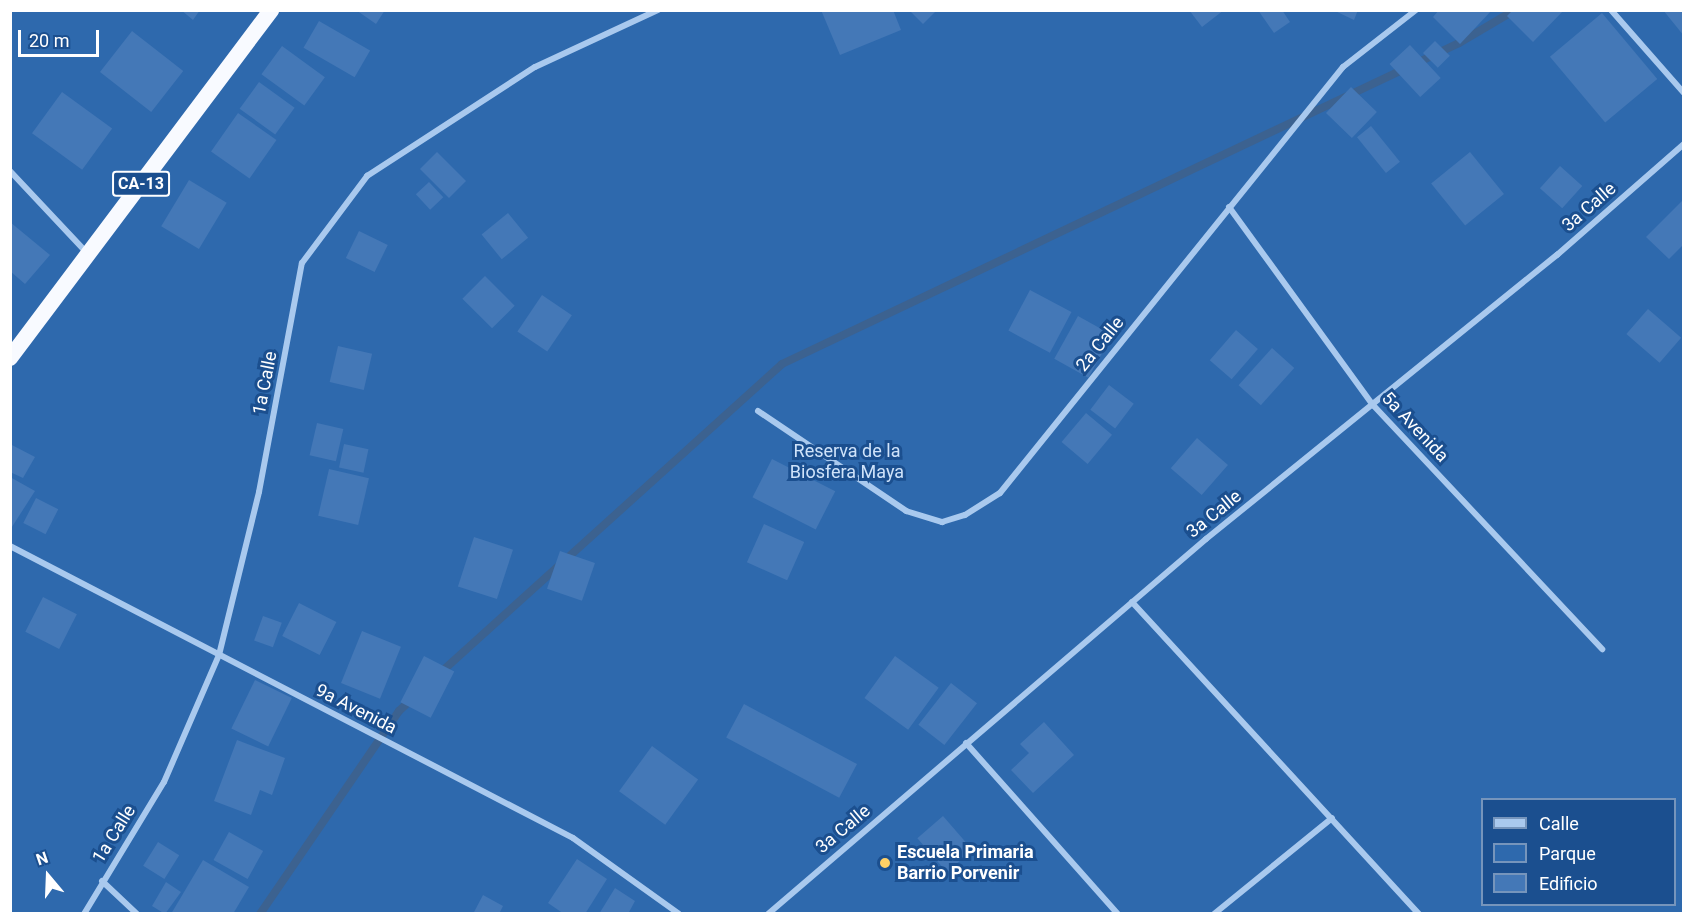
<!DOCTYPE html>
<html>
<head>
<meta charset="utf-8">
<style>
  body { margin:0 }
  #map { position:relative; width:1694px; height:924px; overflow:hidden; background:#1b4f8f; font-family:Roboto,sans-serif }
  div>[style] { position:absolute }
  .green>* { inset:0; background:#2e69ad }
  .stream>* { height:8px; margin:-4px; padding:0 4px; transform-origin:4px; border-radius:4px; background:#3c6290 }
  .building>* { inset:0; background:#4478b7; transform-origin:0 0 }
  .minor>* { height:6px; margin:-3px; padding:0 3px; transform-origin:3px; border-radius:3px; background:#a9c9ee }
  .trunk>* { height:16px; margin:-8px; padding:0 8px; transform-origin:8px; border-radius:8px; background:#f8faff }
  .dots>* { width:16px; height:16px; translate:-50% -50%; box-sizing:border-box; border:3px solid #1b4f8f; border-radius:50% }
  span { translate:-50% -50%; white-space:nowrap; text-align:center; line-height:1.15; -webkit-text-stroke:6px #1b4f8f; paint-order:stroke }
  .shield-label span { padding:2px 4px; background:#1b4f8f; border:2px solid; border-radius:4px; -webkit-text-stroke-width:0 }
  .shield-label { font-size:16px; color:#fff; font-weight:700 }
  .street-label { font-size:18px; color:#fff }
  .park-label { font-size:18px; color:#cfe3fa }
  .poi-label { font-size:18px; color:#fff; font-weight:700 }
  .left { translate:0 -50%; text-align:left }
  .frame { position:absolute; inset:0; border:12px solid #fff; pointer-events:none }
  .legend { position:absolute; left:1481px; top:798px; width:195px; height:108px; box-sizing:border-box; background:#1b4f8f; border:2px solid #7695bc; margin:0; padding:8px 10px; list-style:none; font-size:18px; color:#fff }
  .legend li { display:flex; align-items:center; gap:12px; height:30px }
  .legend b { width:30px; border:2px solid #7695bc }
  .north { position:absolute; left:18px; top:846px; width:60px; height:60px; -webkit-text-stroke:4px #1b4f8f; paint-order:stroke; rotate:341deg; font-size:16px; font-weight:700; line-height:24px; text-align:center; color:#fff }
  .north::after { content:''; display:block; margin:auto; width:21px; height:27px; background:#fff; clip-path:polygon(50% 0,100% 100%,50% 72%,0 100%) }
  .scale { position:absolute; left:18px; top:30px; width:81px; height:27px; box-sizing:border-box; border:3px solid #fff; border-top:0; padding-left:8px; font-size:18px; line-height:21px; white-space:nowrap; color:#fff; -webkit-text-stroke:4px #1b4f8f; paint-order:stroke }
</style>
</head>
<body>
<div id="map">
  <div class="green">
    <div style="clip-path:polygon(evenodd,10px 11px,1683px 11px,1683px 913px,11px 913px,10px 11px,1482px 800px,1674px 800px,1674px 904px,1482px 904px,1482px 800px)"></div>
  </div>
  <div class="stream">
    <div style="left:439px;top:674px;width:462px;rotate:-42.1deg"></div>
    <div style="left:782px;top:364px;width:749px;rotate:-25.37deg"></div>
    <div style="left:1459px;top:43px;width:65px;rotate:-30.5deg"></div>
    <div style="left:260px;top:914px;width:246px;rotate:-55.6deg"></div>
    <div style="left:399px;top:711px;width:18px;rotate:-43deg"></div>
  </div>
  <div class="building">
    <div style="clip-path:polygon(181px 10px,200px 10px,193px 20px)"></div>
    <div style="clip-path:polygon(356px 10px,385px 10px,376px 24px)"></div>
    <div style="clip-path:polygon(821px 10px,893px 10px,901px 30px,840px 55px)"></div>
    <div style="clip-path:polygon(909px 10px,937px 10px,923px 24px)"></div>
    <div style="clip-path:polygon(1189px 10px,1224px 10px,1202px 27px)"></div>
    <div style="clip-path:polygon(1258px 10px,1282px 10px,1290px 22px,1274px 33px)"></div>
    <div style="clip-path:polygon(1333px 10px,1358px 10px,1354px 20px)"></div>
    <div style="clip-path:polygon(1439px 10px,1492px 10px,1460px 44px,1433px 17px)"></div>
    <div style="clip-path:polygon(1513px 10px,1564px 10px,1533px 42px,1507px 16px)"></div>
    <div style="clip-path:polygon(1663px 10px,1684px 10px,1684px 36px)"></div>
    <div style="left:1602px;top:13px;width:86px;height:68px;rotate:50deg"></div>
    <div style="left:319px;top:21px;width:59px;height:31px;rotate:30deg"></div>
    <div style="left:132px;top:31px;width:65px;height:52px;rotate:38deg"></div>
    <div style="left:1435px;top:41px;width:21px;height:17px;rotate:45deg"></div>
    <div style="left:1410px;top:45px;width:45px;height:28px;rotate:47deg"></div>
    <div style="left:282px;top:46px;width:53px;height:35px;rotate:36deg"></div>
    <div style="left:259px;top:82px;width:44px;height:33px;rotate:36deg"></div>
    <div style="left:1351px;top:87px;width:36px;height:36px;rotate:44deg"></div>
    <div style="left:62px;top:92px;width:62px;height:51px;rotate:36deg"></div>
    <div style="left:238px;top:113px;width:47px;height:47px;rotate:35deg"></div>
    <div style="left:1371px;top:126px;width:46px;height:18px;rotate:51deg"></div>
    <div style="left:437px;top:152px;width:41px;height:24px;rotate:45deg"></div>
    <div style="left:1470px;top:152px;width:54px;height:50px;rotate:51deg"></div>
    <div style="left:1560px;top:166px;width:30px;height:30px;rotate:42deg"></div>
    <div style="left:189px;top:180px;width:44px;height:54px;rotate:31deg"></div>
    <div style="left:429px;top:182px;width:21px;height:18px;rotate:47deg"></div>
    <div style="clip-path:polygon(1684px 199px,1684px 244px,1669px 259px,1646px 237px)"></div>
    <div style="left:508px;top:213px;width:32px;height:34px;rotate:51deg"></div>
    <div style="clip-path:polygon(10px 222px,50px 255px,25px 284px,10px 271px)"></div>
    <div style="left:359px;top:231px;width:32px;height:30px;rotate:26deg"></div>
    <div style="left:485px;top:276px;width:42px;height:32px;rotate:45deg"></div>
    <div style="left:1030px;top:290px;width:47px;height:46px;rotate:28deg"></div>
    <div style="left:542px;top:295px;width:36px;height:44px;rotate:34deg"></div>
    <div style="left:1648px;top:309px;width:44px;height:33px;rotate:41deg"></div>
    <div style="left:1078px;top:316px;width:39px;height:49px;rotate:29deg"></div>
    <div style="left:1236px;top:330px;width:29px;height:40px;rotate:41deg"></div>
    <div style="left:338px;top:346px;width:35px;height:37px;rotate:13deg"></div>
    <div style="left:1272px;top:348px;width:30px;height:50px;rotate:42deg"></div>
    <div style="left:1109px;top:385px;width:31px;height:31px;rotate:37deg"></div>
    <div style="left:1086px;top:413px;width:34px;height:38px;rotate:40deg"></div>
    <div style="left:317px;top:423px;width:27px;height:33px;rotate:13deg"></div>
    <div style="left:1197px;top:438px;width:41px;height:40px;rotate:41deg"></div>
    <div style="clip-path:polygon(10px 444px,35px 457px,23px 478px,10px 472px)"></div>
    <div style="left:344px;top:444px;width:25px;height:24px;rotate:12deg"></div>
    <div style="left:772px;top:459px;width:71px;height:43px;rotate:27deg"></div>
    <div style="left:329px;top:469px;width:41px;height:48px;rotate:13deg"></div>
    <div style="clip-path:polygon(10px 477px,35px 491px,10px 530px)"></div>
    <div style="left:36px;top:498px;width:25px;height:28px;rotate:27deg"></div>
    <div style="left:764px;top:524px;width:44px;height:42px;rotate:24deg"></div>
    <div style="left:474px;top:537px;width:41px;height:52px;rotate:18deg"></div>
    <div style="left:560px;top:551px;width:37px;height:40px;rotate:19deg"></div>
    <div style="left:43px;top:597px;width:38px;height:39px;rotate:27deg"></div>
    <div style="left:299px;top:603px;width:42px;height:37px;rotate:27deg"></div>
    <div style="left:263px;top:616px;width:20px;height:26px;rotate:20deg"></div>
    <div style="left:362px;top:631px;width:42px;height:56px;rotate:22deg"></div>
    <div style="left:424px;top:656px;width:34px;height:52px;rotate:27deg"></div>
    <div style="left:895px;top:656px;width:54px;height:52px;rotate:36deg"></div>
    <div style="left:255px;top:680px;width:41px;height:54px;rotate:26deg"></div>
    <div style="left:951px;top:683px;width:33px;height:53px;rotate:38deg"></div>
    <div style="left:744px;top:704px;width:128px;height:38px;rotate:28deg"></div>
    <div style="clip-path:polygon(1044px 722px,1074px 755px,1033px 793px,1011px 770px,1029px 753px,1020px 744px)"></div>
    <div style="clip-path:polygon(237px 740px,285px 758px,272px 795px,260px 790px,251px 815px,214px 801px)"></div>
    <div style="left:652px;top:746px;width:57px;height:56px;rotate:36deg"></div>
    <div style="left:943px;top:816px;width:45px;height:34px;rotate:49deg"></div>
    <div style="left:229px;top:832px;width:39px;height:32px;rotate:29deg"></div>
    <div style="left:158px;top:842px;width:25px;height:28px;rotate:32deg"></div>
    <div style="clip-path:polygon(577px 859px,607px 879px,585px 914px,564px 914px,548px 903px)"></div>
    <div style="clip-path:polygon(203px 860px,249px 887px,233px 914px,171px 914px)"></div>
    <div style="clip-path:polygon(166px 882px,181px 892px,165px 914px,152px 906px)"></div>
    <div style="clip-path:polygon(615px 888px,635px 901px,628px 914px,599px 914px)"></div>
    <div style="clip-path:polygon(483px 895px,503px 906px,499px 914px,473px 914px)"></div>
  </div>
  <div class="minor">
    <div style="left:1611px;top:10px;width:111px;rotate:48.7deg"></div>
    <div style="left:10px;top:171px;width:114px;rotate:46.8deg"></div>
    <div style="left:1229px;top:207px;width:245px;rotate:54deg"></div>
    <div style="left:1373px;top:405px;width:335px;rotate:46.8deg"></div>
    <div style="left:758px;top:411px;width:179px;rotate:34deg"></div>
    <div style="left:906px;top:511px;width:38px;rotate:17deg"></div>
    <div style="left:942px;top:522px;width:24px;rotate:-17deg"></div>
    <div style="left:965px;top:515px;width:41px;rotate:-32.2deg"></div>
    <div style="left:1000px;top:493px;width:547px;rotate:-51.16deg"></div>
    <div style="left:1343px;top:67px;width:93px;rotate:-38deg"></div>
    <div style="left:10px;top:546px;width:634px;rotate:27.41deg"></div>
    <div style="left:573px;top:838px;width:130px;rotate:35.6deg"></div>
    <div style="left:1132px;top:602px;width:424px;rotate:47.4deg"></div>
    <div style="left:966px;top:743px;width:229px;rotate:48.4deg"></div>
    <div style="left:102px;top:881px;width:48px;rotate:43.3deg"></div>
    <div style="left:84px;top:914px;width:154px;rotate:-58.8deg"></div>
    <div style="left:164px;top:782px;width:138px;rotate:-66.6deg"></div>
    <div style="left:219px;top:655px;width:168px;rotate:-76.2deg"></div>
    <div style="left:259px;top:492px;width:233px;rotate:-79.4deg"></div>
    <div style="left:302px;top:263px;width:109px;rotate:-53.2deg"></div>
    <div style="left:367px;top:176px;width:200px;rotate:-33deg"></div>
    <div style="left:535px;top:67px;width:136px;rotate:-24.9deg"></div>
    <div style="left:768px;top:914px;width:577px;rotate:-40.57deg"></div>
    <div style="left:1206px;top:539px;width:452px;rotate:-39deg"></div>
    <div style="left:1557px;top:255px;width:169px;rotate:-41.2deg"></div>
    <div style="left:1214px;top:914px;width:152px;rotate:-39.1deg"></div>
  </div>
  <div class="trunk">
    <div style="left:10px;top:358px;width:435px;rotate:-53.1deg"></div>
  </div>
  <div class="dots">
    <div style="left:885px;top:863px;background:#ffd166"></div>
  </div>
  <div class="shield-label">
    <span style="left:141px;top:184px">CA-13</span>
  </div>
  <div class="street-label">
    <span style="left:1589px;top:207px;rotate:-41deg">3a Calle</span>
    <span style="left:1100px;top:344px;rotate:-51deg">2a Calle</span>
    <span style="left:265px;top:383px;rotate:-79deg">1a Calle</span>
    <span style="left:1415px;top:427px;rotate:47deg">5a Avenida</span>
    <span style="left:1214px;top:514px;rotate:-39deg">3a Calle</span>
    <span style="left:356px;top:709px;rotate:27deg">9a Avenida</span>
    <span style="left:843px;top:829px;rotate:-40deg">3a Calle</span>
    <span style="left:114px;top:834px;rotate:-58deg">1a Calle</span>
  </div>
  <div class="park-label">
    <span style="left:847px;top:462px">Reserva de la<br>Biosfera Maya</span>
  </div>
  <div class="poi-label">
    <span class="left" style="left:897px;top:863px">Escuela Primaria<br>Barrio Porvenir</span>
  </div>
  <div class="frame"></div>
  <ul class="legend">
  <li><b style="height:8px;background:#a9c9ee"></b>Calle</li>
  <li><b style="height:16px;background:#2e69ad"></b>Parque</li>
  <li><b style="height:16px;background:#4478b7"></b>Edificio</li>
  </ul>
  <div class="north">N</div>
  <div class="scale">20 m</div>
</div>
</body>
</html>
